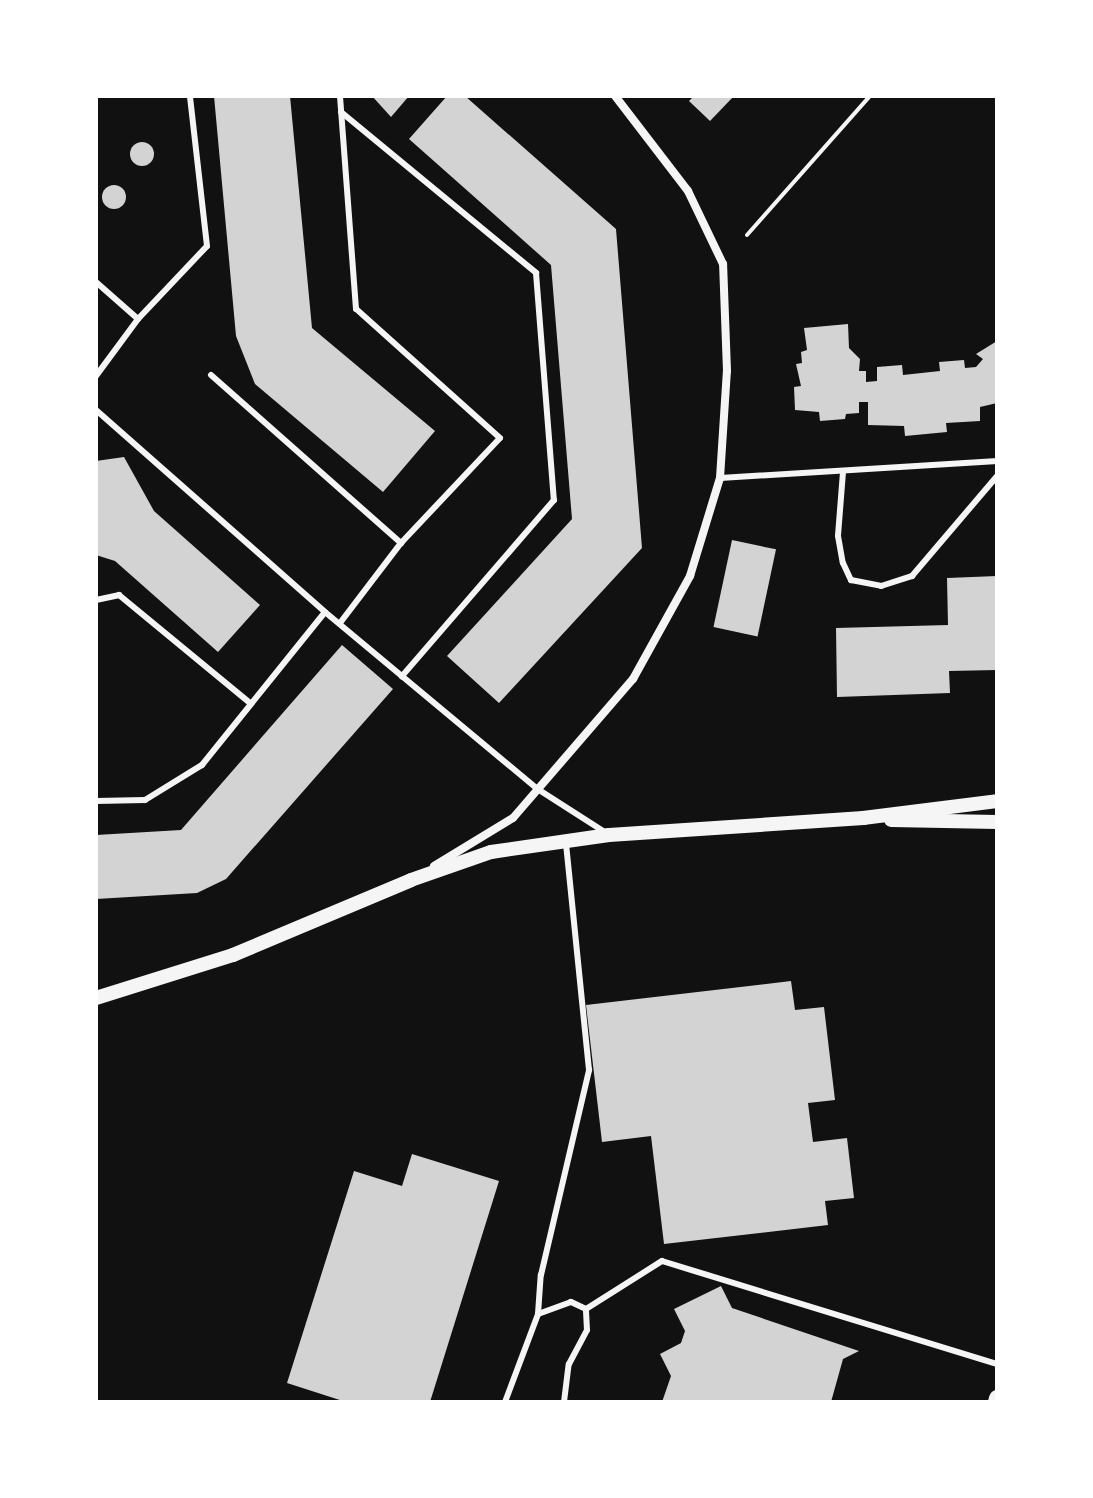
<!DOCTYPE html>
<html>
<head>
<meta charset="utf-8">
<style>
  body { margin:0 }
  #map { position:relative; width:1093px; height:1498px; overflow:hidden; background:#111; font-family:"Nunito Sans",sans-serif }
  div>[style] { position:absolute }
  .building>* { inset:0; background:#d3d3d3; transform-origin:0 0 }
  .round { border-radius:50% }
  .path>* { height:4px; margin:-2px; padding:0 2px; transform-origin:2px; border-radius:2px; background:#f5f5f5 }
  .service>* { height:6px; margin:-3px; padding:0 3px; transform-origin:3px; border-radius:3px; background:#f5f5f5 }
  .minor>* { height:8px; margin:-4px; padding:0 4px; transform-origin:4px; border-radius:4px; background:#f5f5f5 }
  .tertiary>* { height:14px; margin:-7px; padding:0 7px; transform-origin:7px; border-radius:7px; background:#f5f5f5 }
  .secondary>* { height:16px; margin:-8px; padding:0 8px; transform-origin:8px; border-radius:8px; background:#f5f5f5 }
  span { translate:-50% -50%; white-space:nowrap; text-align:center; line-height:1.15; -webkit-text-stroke:7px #fff; paint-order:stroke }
  .frame { position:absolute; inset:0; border:98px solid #fff; pointer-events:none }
</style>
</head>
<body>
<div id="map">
  <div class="building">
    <div style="clip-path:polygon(214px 96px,290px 96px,312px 328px,435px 431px,383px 492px,255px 384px,236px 336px)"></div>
    <div style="clip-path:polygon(372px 96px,409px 96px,391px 117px)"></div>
    <div style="clip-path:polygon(447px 96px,465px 96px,616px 229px,642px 548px,499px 703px,447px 656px,572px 519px,551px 265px,409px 139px)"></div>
    <div style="clip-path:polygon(694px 96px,734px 96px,710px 121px,689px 101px)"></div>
    <div class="round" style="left:130px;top:142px;width:24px;height:24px"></div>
    <div class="round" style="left:102px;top:185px;width:24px;height:24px"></div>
    <div style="clip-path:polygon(848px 324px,849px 348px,860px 359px,859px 371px,866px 371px,866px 382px,877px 381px,877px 367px,902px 365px,903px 375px,940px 371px,939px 362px,964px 360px,965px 368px,976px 367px,983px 359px,976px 354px,997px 341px,997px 403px,980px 407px,980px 421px,946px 423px,947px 432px,905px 436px,904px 426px,868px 425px,868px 402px,859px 402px,859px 413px,846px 414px,845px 419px,820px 421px,819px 412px,795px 410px,794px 387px,801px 386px,796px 364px,802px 363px,801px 352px,807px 350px,804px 328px)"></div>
    <div style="clip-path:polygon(124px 457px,154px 511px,260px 605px,218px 652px,115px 561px,96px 555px,96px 461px)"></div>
    <div style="left:732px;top:540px;width:45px;height:89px;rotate:12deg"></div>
    <div style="clip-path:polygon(997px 576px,997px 670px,949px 671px,950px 693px,837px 697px,836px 628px,948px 625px,947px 578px)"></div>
    <div style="clip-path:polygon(342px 645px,393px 689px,226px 879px,197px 893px,96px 899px,96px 835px,181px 830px)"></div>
    <div style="clip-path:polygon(791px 981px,795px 1010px,824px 1007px,835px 1100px,808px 1103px,813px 1142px,847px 1138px,854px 1198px,825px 1201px,828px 1225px,664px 1244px,651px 1136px,602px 1142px,586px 1005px)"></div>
    <div style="clip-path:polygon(412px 1154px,499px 1181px,430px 1402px,346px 1402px,287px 1383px,354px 1171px,402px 1186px)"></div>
    <div style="clip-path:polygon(721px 1286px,732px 1308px,859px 1351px,843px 1359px,831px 1402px,662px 1402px,671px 1376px,660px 1354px,681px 1343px,685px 1331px,674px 1309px)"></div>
  </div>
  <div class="path">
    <div style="left:747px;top:235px;width:186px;rotate:-48.5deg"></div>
  </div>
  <div class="service">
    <div style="left:341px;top:112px;width:253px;rotate:39.5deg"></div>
    <div style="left:536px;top:273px;width:228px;rotate:85.5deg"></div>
    <div style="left:554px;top:500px;width:233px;rotate:130.8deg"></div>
    <div style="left:96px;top:282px;width:56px;rotate:41.4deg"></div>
    <div style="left:138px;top:319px;width:71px;rotate:126.4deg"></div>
    <div style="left:138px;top:319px;width:100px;rotate:-46.6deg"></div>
    <div style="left:207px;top:246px;width:151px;rotate:-96.5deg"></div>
    <div style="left:211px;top:375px;width:254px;rotate:41.5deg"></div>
    <div style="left:96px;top:410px;width:305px;rotate:41.4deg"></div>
    <div style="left:843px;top:472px;width:64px;rotate:94.5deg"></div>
    <div style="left:838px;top:536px;width:27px;rotate:80deg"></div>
    <div style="left:843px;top:563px;width:19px;rotate:65deg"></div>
    <div style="left:851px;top:580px;width:31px;rotate:11deg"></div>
    <div style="left:881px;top:586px;width:33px;rotate:-18deg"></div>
    <div style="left:912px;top:576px;width:131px;rotate:-49.6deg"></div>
    <div style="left:720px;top:478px;width:278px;rotate:-3.5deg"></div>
    <div style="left:96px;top:600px;width:24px;rotate:-12deg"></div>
    <div style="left:119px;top:595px;width:170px;rotate:39.5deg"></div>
    <div style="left:340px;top:623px;width:101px;rotate:-52.7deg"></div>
    <div style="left:401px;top:543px;width:144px;rotate:-46.7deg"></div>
    <div style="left:500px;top:438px;width:193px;rotate:-138.1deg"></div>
    <div style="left:356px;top:309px;width:214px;rotate:-94.3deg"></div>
    <div style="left:96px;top:801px;width:49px;rotate:-1.2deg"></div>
    <div style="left:145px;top:800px;width:67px;rotate:-31.6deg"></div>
    <div style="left:202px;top:765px;width:196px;rotate:-51.2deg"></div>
    <div style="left:325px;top:612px;width:275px;rotate:39.8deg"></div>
    <div style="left:536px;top:788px;width:83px;rotate:32.7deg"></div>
    <div style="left:586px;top:1309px;width:90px;rotate:-32.3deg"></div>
    <div style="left:662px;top:1261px;width:350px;rotate:17.1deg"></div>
    <div style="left:505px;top:1402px;width:94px;rotate:-69.4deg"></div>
    <div style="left:564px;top:1402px;width:38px;rotate:-83deg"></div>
    <div style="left:569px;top:1364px;width:38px;rotate:-62deg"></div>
    <div style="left:587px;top:1330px;width:21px;rotate:-93deg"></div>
    <div style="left:586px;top:1309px;width:17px;rotate:-155deg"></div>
    <div style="left:571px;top:1302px;width:35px;rotate:160deg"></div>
    <div style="left:538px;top:1314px;width:39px;rotate:-86deg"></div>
    <div style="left:541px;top:1275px;width:211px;rotate:-76.8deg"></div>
    <div style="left:589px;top:1070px;width:228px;rotate:-95.8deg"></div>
  </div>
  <div class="minor">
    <div style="left:434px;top:866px;width:92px;rotate:-31.3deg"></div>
    <div style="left:513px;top:818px;width:184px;rotate:-49.2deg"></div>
    <div style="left:633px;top:679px;width:118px;rotate:-61deg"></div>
    <div style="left:690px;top:576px;width:102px;rotate:-73deg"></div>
    <div style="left:720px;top:478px;width:107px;rotate:-86.3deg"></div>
    <div style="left:727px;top:371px;width:107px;rotate:-92.1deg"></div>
    <div style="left:723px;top:264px;width:81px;rotate:-115.6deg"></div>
    <div style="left:688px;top:191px;width:120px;rotate:-127.5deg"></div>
  </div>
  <div class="tertiary">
    <div style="left:891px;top:820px;width:106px;rotate:1.1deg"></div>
    <div style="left:96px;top:998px;width:144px;rotate:-17.4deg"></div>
    <div style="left:233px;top:955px;width:193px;rotate:-22.8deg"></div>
    <div style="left:411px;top:880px;width:85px;rotate:-19.3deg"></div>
    <div style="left:491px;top:852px;width:119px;rotate:-8.2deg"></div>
    <div style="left:609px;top:835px;width:255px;rotate:-3.8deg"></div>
    <div style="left:863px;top:818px;width:135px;rotate:-7.2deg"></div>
  </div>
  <div class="secondary">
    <div style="left:996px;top:1402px;width:4px;rotate:-76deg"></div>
  </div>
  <div class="frame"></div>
</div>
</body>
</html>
